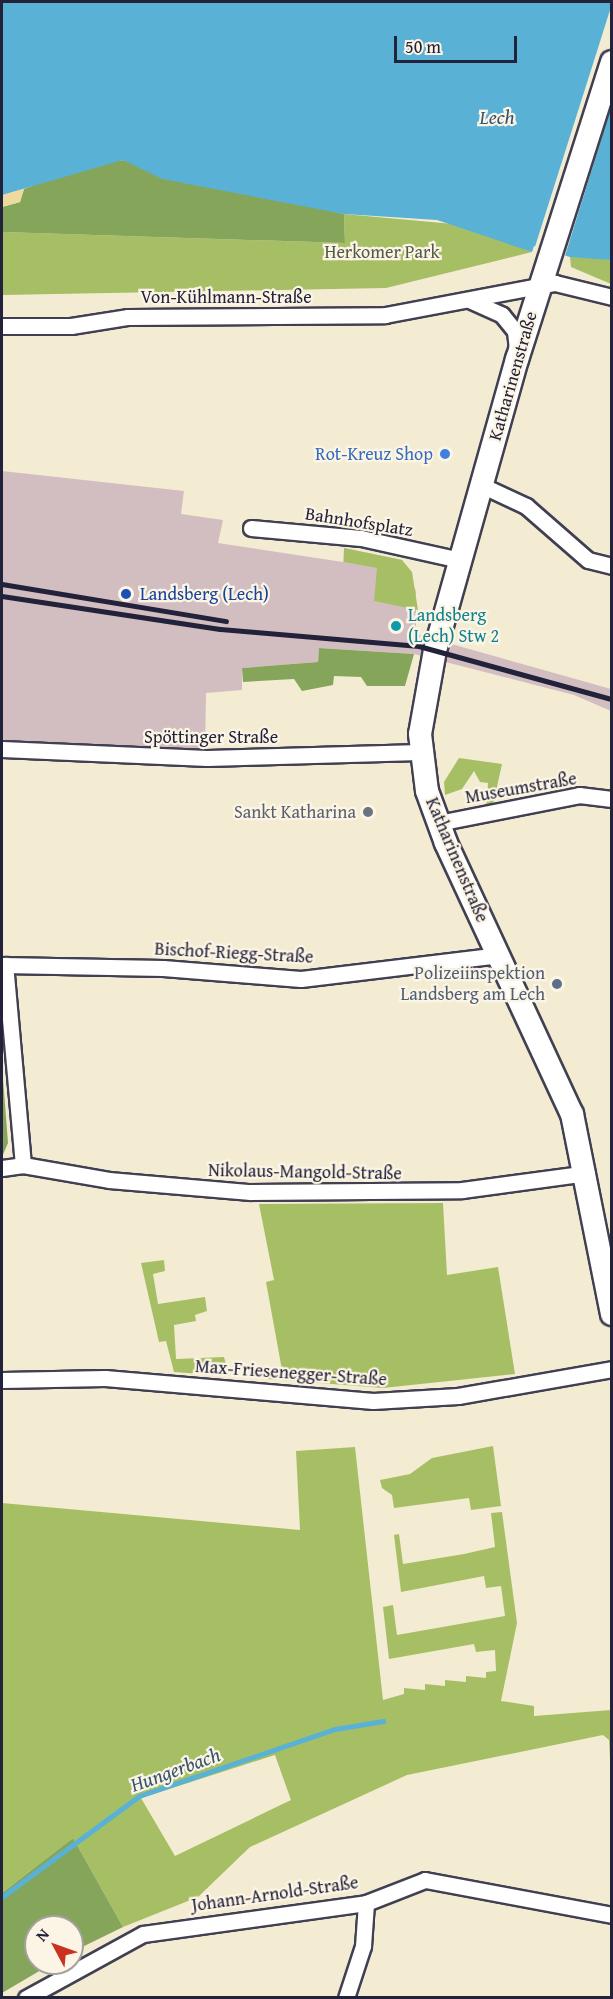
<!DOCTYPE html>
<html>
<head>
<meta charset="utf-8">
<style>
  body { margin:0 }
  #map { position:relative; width:613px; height:1999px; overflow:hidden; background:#f3ecd3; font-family:"Gentium Book Plus",serif }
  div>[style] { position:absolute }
  .industrial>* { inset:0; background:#d2bec1 }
  .green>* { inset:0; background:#a7bf64 }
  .forest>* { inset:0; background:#85a65a }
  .sand>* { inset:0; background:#eeda9e }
  .water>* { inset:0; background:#59b2d6 }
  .pier>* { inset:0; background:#f3ecd3 }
  .stream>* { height:5px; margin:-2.5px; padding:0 2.5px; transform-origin:2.5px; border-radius:2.5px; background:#59b2d6 }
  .roads { filter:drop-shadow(2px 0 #414052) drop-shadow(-2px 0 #414052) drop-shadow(0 2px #414052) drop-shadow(0 -2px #414052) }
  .street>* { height:15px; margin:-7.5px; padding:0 7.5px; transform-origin:7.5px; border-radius:7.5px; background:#fff }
  .secondary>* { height:22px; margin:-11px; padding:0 11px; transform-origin:11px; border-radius:11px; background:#fff }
  .rail>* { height:4.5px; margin:-2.25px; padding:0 2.25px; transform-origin:2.25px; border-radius:2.25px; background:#22223b }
  .dots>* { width:16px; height:16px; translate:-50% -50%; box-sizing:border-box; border:3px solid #fcf5e5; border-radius:50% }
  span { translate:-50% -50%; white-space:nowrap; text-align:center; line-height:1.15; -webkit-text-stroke:4.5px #fcf5e5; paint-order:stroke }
  .park-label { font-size:18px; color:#515949 }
  .street-label { font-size:18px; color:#22223b }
  .shop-label { font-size:18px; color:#366cbe }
  .right { translate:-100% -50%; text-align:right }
  .transit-label { font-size:18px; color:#164399 }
  .left { translate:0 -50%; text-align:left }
  .culture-label { font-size:18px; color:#0d838f }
  .worship-label { font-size:18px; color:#5b616d }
  .service-label { font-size:18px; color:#4e5e75 }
  .water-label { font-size:20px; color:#355471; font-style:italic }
  .frame { position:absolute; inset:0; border:3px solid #22223b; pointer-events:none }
  .north { position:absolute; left:24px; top:1915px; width:60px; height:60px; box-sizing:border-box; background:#fcf5e5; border:2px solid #a5a1a1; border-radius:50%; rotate:311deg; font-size:16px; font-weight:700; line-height:24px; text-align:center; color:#22223b }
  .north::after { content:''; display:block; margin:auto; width:21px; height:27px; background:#c8321e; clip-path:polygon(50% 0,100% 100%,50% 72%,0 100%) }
  .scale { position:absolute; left:394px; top:36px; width:123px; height:27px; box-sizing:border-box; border:3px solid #22223b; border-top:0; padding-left:8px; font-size:18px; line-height:21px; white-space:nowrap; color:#22223b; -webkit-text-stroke:4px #fcf5e5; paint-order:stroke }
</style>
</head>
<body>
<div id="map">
  <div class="industrial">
    <div style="clip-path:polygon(2px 471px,184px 491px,181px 514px,223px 520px,218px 543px,343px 562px,344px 548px,402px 560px,416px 591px,416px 634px,611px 689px,611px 711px,574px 695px,414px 654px,319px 648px,318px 662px,242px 668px,242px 690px,206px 693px,205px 753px,2px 743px)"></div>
  </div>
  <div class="green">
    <div style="clip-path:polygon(344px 214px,464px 225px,532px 252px,386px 288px,2px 295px,2px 232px,345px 243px)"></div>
    <div style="clip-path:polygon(591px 256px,611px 260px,611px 284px,571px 267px,570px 257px)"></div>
    <div style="clip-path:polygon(344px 548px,402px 560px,412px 572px,418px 610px,374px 601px,377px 568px,344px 562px)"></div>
    <div style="clip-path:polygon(459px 758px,502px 764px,493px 805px,486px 808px,488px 783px,480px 782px,474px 771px,462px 789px,445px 795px,444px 782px)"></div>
    <div style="clip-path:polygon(443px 1203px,447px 1275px,498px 1267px,515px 1374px,383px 1388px,268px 1379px,267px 1373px,282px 1370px,266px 1282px,274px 1280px,259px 1204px)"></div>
    <div style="clip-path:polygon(164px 1260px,165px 1271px,153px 1274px,158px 1304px,205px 1297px,207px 1311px,195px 1315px,196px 1321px,174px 1325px,176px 1359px,224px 1357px,229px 1376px,174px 1372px,166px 1341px,159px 1342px,141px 1263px)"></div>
    <div style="clip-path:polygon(493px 1446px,501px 1506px,471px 1510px,469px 1498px,394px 1508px,392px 1495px,382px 1488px,380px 1480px,410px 1474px,432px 1458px)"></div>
    <div style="clip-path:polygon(evenodd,355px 1447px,383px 1700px,404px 1694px,404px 1688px,425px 1690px,425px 1684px,445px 1686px,445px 1680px,466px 1682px,466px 1676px,486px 1678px,486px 1672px,496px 1671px,495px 1650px,476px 1652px,474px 1644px,389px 1659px,383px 1607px,393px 1605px,397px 1635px,505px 1616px,501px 1586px,486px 1588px,484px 1576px,401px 1592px,394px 1535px,399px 1534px,403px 1564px,464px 1554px,495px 1547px,491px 1513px,502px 1512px,517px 1623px,501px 1701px,534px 1706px,534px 1716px,611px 1710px,611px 1778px,609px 1740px,603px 1735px,407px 1775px,250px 1847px,198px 1897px,123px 1927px,73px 1838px,2px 1893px,2px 1503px,300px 1530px,296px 1451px,355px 1447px,275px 1755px,291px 1800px,175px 1856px,141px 1798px,275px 1755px)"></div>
  </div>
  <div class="forest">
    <div style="clip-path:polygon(123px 160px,344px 214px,345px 243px,2px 232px,2px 207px,20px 202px,24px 189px,77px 169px)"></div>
    <div style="clip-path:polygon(319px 648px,414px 654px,405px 686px,367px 686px,361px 677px,334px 676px,333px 685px,302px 691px,294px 679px,243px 682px,242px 668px,318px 662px)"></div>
    <div style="clip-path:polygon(2px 1066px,8px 1143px,2px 1157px)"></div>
    <div style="clip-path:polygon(73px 1838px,123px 1927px,72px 1952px,72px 1927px,36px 1927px,36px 1963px,53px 1963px,2px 1993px,2px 1893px)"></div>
  </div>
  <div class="sand">
    <div style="clip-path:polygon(24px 189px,20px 202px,2px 207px,2px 195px)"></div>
  </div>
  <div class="water">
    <div style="clip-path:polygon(2px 2px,611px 2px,611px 260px,570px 257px,534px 246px,532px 252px,437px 220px,344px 214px,162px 179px,123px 160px,2px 195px)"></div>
  </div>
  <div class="pier">
    <div style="clip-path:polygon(611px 7px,611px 108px,564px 259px,533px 253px)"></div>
  </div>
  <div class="stream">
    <div style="left:2px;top:1897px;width:170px;rotate:-36.4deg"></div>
    <div style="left:139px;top:1796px;width:207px;rotate:-18.9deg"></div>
    <div style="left:335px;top:1729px;width:49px;rotate:-9.5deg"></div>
  </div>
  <div class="roads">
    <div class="street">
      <div style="left:469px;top:300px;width:36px;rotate:24deg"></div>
      <div style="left:502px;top:315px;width:21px;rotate:51deg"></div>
      <div style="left:515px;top:331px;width:19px;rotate:84deg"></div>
      <div style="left:2px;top:326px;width:69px"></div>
      <div style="left:71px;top:326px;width:58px;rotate:-9deg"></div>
      <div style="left:128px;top:317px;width:257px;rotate:-0.4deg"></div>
      <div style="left:385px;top:315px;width:173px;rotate:-10.7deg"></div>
      <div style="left:555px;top:283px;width:59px;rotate:13.8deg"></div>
      <div style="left:481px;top:485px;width:50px;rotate:25deg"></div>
      <div style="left:526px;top:506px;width:82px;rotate:41.1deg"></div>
      <div style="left:588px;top:560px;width:25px;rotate:14deg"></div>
      <div style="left:251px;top:528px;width:110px;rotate:5.2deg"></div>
      <div style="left:361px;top:538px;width:101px;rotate:12.5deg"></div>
      <div style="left:2px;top:749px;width:205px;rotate:2.5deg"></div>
      <div style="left:207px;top:758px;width:213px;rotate:-1.6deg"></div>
      <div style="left:438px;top:823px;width:144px;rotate:-11.2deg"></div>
      <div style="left:579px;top:795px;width:33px;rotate:7deg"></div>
      <div style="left:2px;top:965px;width:161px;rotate:1.1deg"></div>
      <div style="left:163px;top:968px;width:138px;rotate:4.6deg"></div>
      <div style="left:301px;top:979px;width:200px;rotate:-6.9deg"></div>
      <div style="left:23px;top:1165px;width:87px;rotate:9.9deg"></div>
      <div style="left:109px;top:1180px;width:142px;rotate:4.9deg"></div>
      <div style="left:250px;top:1192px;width:212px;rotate:-0.5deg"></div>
      <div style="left:462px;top:1190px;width:126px;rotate:-7.7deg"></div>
      <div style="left:2px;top:1168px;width:21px;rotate:-8deg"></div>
      <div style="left:23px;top:1165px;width:201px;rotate:-95.1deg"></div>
      <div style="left:2px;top:1380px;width:103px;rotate:-1.1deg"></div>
      <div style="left:105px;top:1378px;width:269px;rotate:4.9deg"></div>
      <div style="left:373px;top:1401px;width:85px;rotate:-3.4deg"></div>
      <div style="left:458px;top:1396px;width:156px;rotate:-9.9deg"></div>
      <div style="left:26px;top:1998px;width:133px;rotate:-28.7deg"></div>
      <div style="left:143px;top:1934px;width:225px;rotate:-7.9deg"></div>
      <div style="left:366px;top:1903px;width:63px;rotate:-21.3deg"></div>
      <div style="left:425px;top:1880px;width:190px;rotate:10.6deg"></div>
      <div style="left:346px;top:1998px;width:55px;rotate:-71.9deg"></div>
      <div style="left:363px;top:1946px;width:43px;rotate:-86deg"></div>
    </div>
    <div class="secondary">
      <div style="left:612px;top:62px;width:312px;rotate:107.7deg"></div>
      <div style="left:517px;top:359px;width:302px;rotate:105.7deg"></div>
      <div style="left:435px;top:650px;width:85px;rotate:100.1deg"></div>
      <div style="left:420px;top:734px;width:57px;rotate:83deg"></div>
      <div style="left:427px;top:791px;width:55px;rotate:69.9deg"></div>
      <div style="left:446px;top:843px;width:299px;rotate:65.1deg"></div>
      <div style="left:572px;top:1114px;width:204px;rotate:78.7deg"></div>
    </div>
  </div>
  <div class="rail">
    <div style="left:2px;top:584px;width:227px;rotate:9.4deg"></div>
    <div style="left:2px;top:596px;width:220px;rotate:8.6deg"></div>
    <div style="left:220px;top:629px;width:200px;rotate:4.9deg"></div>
    <div style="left:419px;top:646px;width:200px;rotate:15.4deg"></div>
  </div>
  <div class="dots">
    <div style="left:445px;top:454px;background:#3f7fe0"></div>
    <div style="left:126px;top:594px;background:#1a4fb4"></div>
    <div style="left:396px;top:626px;background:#0f9aa8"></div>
    <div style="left:368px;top:812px;background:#6b7280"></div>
    <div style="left:557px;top:984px;background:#5c6f8a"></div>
  </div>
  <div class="park-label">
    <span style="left:382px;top:252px">Herkomer Park</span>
  </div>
  <div class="street-label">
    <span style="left:226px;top:297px">Von-Kühlmann-Straße</span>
    <span style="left:513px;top:376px;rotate:-74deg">Katharinenstraße</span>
    <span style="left:359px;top:522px;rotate:9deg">Bahnhofsplatz</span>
    <span style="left:211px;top:737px">Spöttinger Straße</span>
    <span style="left:521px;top:788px;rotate:-10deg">Museumstraße</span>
    <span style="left:457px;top:860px;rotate:67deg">Katharinenstraße</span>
    <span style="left:234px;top:953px;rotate:3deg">Bischof-Riegg-Straße</span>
    <span style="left:305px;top:1172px;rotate:1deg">Nikolaus-Mangold-Straße</span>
    <span style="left:291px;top:1373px;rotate:4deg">Max-Friesenegger-Straße</span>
    <span style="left:275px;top:1894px;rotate:-8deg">Johann-Arnold-Straße</span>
  </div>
  <div class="shop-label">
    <span class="right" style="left:433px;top:454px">Rot-Kreuz Shop</span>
  </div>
  <div class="transit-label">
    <span class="left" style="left:140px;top:594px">Landsberg (Lech)</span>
  </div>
  <div class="culture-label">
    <span class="left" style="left:408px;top:626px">Landsberg<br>(Lech) Stw 2</span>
  </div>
  <div class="worship-label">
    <span class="right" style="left:356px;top:812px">Sankt Katharina</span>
  </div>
  <div class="service-label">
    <span class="right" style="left:545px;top:984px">Polizeiinspektion<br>Landsberg am Lech</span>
  </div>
  <div class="water-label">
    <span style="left:497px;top:116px">Lech</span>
    <span style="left:175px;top:1769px;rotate:-20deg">Hungerbach</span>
  </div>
  <div class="frame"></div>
  <div class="north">N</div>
  <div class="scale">50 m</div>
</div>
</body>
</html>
